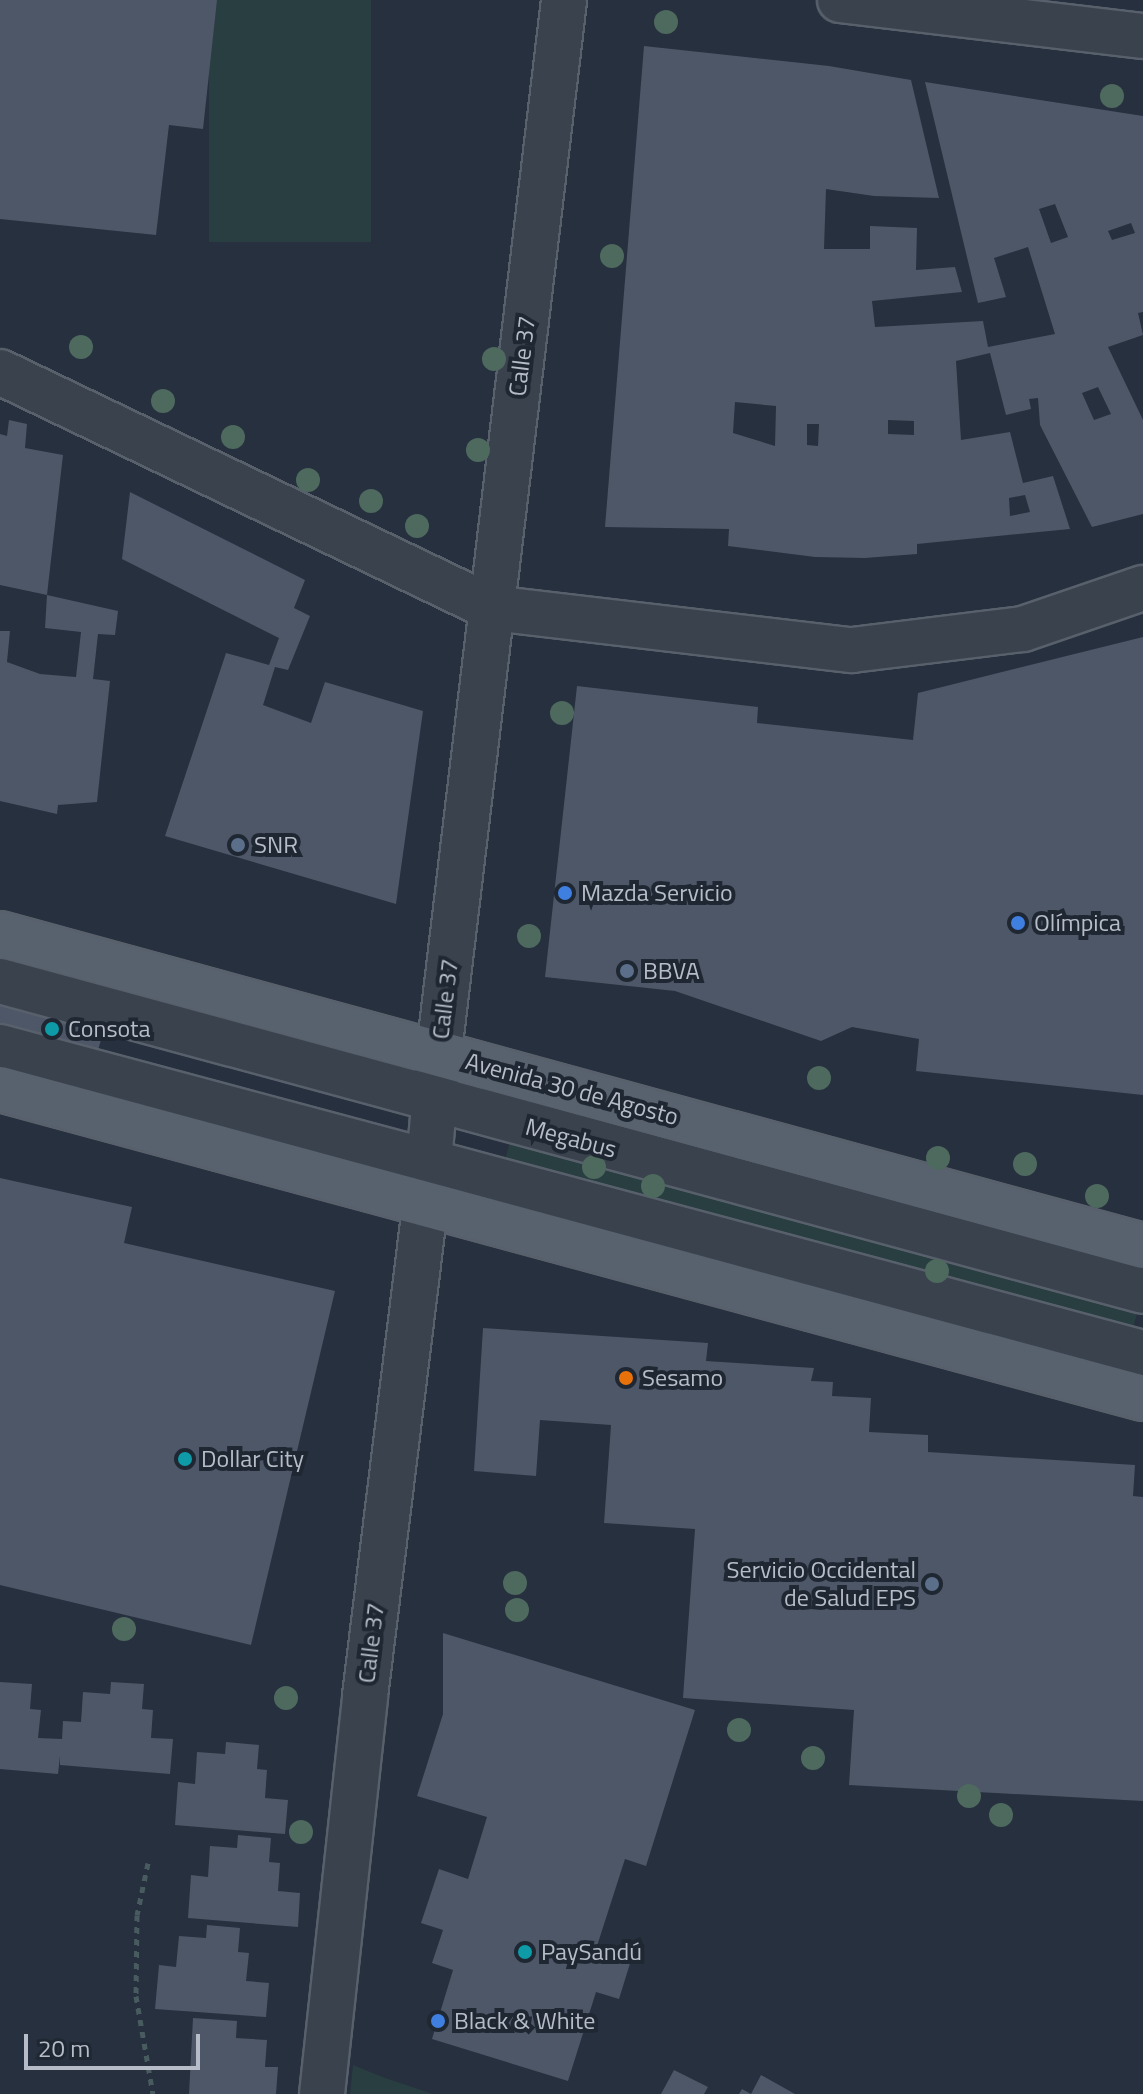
<!DOCTYPE html>
<html>
<head>
<meta charset="utf-8">
<style>
  body { margin:0 }
  #map { position:relative; width:1143px; height:2094px; overflow:hidden; background:#26303e; font-family:"Titillium Web",sans-serif }
  div>[style] { position:absolute }
  .green>* { inset:0; background:#293e40; transform-origin:0 0 }
  .building>* { inset:0; background:#4d5767 }
  .path>* { height:5px; margin-top:-2.5px; transform-origin:0; background:repeating-linear-gradient(90deg,#485b5e 0 6px,transparent 0 12px) }
  .roads { filter:drop-shadow(2px 0 #58606c) drop-shadow(-2px 0 #58606c) drop-shadow(0 2px #58606c) drop-shadow(0 -2px #58606c) }
  .minor>* { height:44px; margin:-22px; padding:0 22px; transform-origin:22px; border-radius:22px; background:#3a424e }
  .major>* { height:44px; margin:-22px; padding:0 22px; transform-origin:22px; border-radius:22px; background:#58616e }
  .trees>* { width:24px; height:24px; margin:-12px; border-radius:50%; background:#4e695e }
  .dots>* { width:22px; height:22px; translate:-50% -50%; box-sizing:border-box; border:4px solid #1f2733; border-radius:50% }
  span { translate:-50% -50%; white-space:nowrap; text-align:center; line-height:1.15; -webkit-text-stroke:8px #1f2733; paint-order:stroke }
  .street-label { font-size:24px; color:#b6bdc9 }
  .poi-label { font-size:24px; color:#b6bdc9 }
  .left { translate:0 -50%; text-align:left }
  .right { translate:-100% -50%; text-align:right }
  .scale { position:absolute; left:24px; top:2034px; width:176px; height:36px; box-sizing:border-box; border:4px solid #b6bdc9; border-top:0; padding-left:10px; font-size:24px; line-height:28px; white-space:nowrap; color:#b6bdc9; -webkit-text-stroke:6px #1f2733; paint-order:stroke }
</style>
</head>
<body>
<div id="map">
  <div class="green">
    <div style="left:209px;top:0;width:162px;height:242px"></div>
    <div style="left:515px;top:1123px;width:650px;height:60px;rotate:15deg"></div>
    <div style="clip-path:polygon(353px 2065px,385px 2078px,433px 2094px,350px 2094px)"></div>
  </div>
  <div class="building">
    <div style="clip-path:polygon(0 0,217px 0,203px 129px,169px 125px,156px 235px,0 219px)"></div>
    <div style="clip-path:polygon(evenodd,644px 46px,829px 66px,911px 80px,939px 198px,874px 196px,826px 189px,824px 249px,870px 249px,870px 226px,917px 228px,916px 270px,955px 267px,962px 292px,872px 301px,875px 327px,983px 321px,988px 347px,1055px 334px,1028px 247px,994px 258px,1006px 297px,978px 303px,925px 82px,1143px 116px,1143px 312px,1138px 313px,1143px 335px,1108px 347px,1143px 420px,1143px 514px,1092px 527px,1040px 425px,1038px 398px,1029px 399px,1031px 409px,1006px 415px,990px 353px,956px 361px,961px 440px,1010px 432px,1023px 483px,1053px 476px,1070px 529px,917px 544px,917px 554px,865px 558px,815px 557px,728px 546px,729px 529px,605px 527px,644px 46px,1055px 204px,1068px 237px,1051px 243px,1039px 209px,1055px 204px,644px 46px,1131px 223px,1135px 233px,1112px 240px,1108px 231px,1131px 223px,644px 46px,1098px 387px,1111px 414px,1094px 420px,1082px 393px,1098px 387px,644px 46px,735px 402px,776px 406px,775px 446px,733px 433px,735px 402px,644px 46px,888px 420px,914px 421px,914px 435px,888px 434px,888px 420px,644px 46px,807px 424px,819px 424px,818px 446px,807px 445px,807px 424px,644px 46px,1025px 495px,1030px 512px,1010px 516px,1009px 498px,1025px 495px)"></div>
    <div style="clip-path:polygon(9px 420px,27px 424px,25px 448px,63px 455px,47px 595px,0 585px,0 434px,7px 436px)"></div>
    <div style="clip-path:polygon(130px 492px,305px 580px,294px 608px,310px 616px,288px 670px,275px 667px,263px 705px,311px 723px,325px 682px,423px 711px,396px 904px,165px 836px,226px 653px,269px 665px,279px 638px,122px 559px)"></div>
    <div style="clip-path:polygon(47px 595px,118px 611px,115px 635px,98px 634px,93px 679px,110px 681px,97px 802px,58px 805px,57px 814px,0 801px,0 631px,10px 631px,7px 662px,40px 674px,76px 677px,81px 632px,45px 628px)"></div>
    <div style="clip-path:polygon(1143px 637px,1143px 1095px,916px 1071px,919px 1039px,852px 1027px,821px 1041px,675px 991px,545px 977px,577px 686px,758px 707px,757px 723px,913px 740px,918px 693px)"></div>
    <div style="clip-path:polygon(0 981px,109px 1011px,92px 1072px,0 1047px)"></div>
    <div style="clip-path:polygon(0 1178px,132px 1207px,124px 1243px,335px 1291px,251px 1645px,0 1585px)"></div>
    <div style="clip-path:polygon(483px 1328px,708px 1343px,706px 1361px,814px 1368px,811px 1381px,833px 1382px,832px 1396px,871px 1398px,869px 1432px,928px 1435px,928px 1452px,1135px 1465px,1133px 1496px,1143px 1497px,1143px 1801px,849px 1785px,854px 1710px,683px 1698px,695px 1529px,604px 1523px,611px 1425px,540px 1420px,536px 1476px,474px 1471px)"></div>
    <div style="clip-path:polygon(443px 1633px,695px 1710px,646px 1866px,625px 1859px,597px 1946px,632px 1957px,619px 1999px,596px 1992px,568px 2081px,432px 2039px,453px 1970px,432px 1963px,443px 1930px,421px 1923px,439px 1869px,468px 1879px,487px 1817px,417px 1796px,443px 1714px)"></div>
    <div style="clip-path:polygon(0 1682px,32px 1684px,30px 1709px,41px 1710px,38px 1738px,62px 1739px,63px 1721px,81px 1722px,83px 1692px,110px 1694px,111px 1682px,144px 1684px,142px 1709px,153px 1710px,151px 1738px,173px 1739px,170px 1774px,60px 1765px,60px 1756px,58px 1774px,0 1769px)"></div>
    <div style="clip-path:polygon(226px 1742px,259px 1745px,257px 1769px,267px 1770px,265px 1798px,288px 1800px,285px 1834px,175px 1825px,178px 1782px,195px 1784px,197px 1752px,225px 1754px)"></div>
    <div style="clip-path:polygon(238px 1835px,271px 1838px,269px 1862px,280px 1863px,278px 1891px,300px 1893px,298px 1927px,188px 1918px,191px 1875px,208px 1877px,210px 1846px,237px 1848px)"></div>
    <div style="clip-path:polygon(207px 1925px,240px 1928px,238px 1952px,249px 1953px,246px 1981px,269px 1983px,266px 2017px,155px 2009px,159px 1965px,176px 1967px,179px 1936px,206px 1938px)"></div>
    <div style="clip-path:polygon(193px 2018px,237px 2021px,236px 2038px,267px 2040px,265px 2067px,278px 2067px,276px 2094px,189px 2094px)"></div>
    <div style="clip-path:polygon(674px 2070px,708px 2087px,704px 2094px,661px 2094px)"></div>
    <div style="clip-path:polygon(761px 2075px,795px 2094px,739px 2094px,742px 2089px,751px 2094px)"></div>
  </div>
  <div class="path">
    <div style="left:148px;top:1863px;width:53px;rotate:101.9deg"></div>
    <div style="left:137px;top:1915px;width:81px;rotate:90.7deg"></div>
    <div style="left:136px;top:1996px;width:99px;rotate:80.2deg"></div>
  </div>
  <div class="roads">
    <div class="minor">
      <div style="left:840px;top:0;width:305px;rotate:6.8deg"></div>
      <div style="left:0;top:372px;width:546px;rotate:25.63deg"></div>
      <div style="left:492px;top:608px;width:362px;rotate:6.7deg"></div>
      <div style="left:852px;top:650px;width:172px;rotate:-7deg"></div>
      <div style="left:1023px;top:629px;width:127px;rotate:-18.9deg"></div>
      <div style="left:0;top:981px;width:1184px;rotate:15.17deg"></div>
      <div style="left:0;top:1047px;width:1183px;rotate:14.99deg"></div>
      <div style="left:322px;top:2094px;width:400px;rotate:-83.8deg"></div>
      <div style="left:365px;top:1696px;width:495px;rotate:-83deg"></div>
      <div style="left:425px;top:1205px;width:154px;rotate:-84.8deg"></div>
      <div style="left:439px;top:1052px;width:1059px;rotate:-83.22deg"></div>
    </div>
    <div class="major">
      <div style="left:0;top:934px;width:1185px;rotate:15.27deg"></div>
      <div style="left:0;top:1089px;width:1184px;rotate:15.13deg"></div>
    </div>
  </div>
  <div class="trees">
    <div style="left:666px;top:22px"></div>
    <div style="left:1112px;top:96px"></div>
    <div style="left:612px;top:256px"></div>
    <div style="left:81px;top:347px"></div>
    <div style="left:494px;top:359px"></div>
    <div style="left:163px;top:401px"></div>
    <div style="left:233px;top:437px"></div>
    <div style="left:478px;top:450px"></div>
    <div style="left:308px;top:480px"></div>
    <div style="left:371px;top:501px"></div>
    <div style="left:417px;top:526px"></div>
    <div style="left:562px;top:713px"></div>
    <div style="left:529px;top:936px"></div>
    <div style="left:819px;top:1078px"></div>
    <div style="left:938px;top:1158px"></div>
    <div style="left:1025px;top:1164px"></div>
    <div style="left:594px;top:1167px"></div>
    <div style="left:653px;top:1186px"></div>
    <div style="left:1097px;top:1196px"></div>
    <div style="left:937px;top:1271px"></div>
    <div style="left:515px;top:1583px"></div>
    <div style="left:517px;top:1610px"></div>
    <div style="left:124px;top:1629px"></div>
    <div style="left:286px;top:1698px"></div>
    <div style="left:739px;top:1730px"></div>
    <div style="left:813px;top:1758px"></div>
    <div style="left:969px;top:1796px"></div>
    <div style="left:1001px;top:1815px"></div>
    <div style="left:301px;top:1832px"></div>
  </div>
  <div class="dots">
    <div style="left:238px;top:845px;background:#5c6f8a"></div>
    <div style="left:565px;top:893px;background:#3f7fe0"></div>
    <div style="left:1018px;top:923px;background:#3f7fe0"></div>
    <div style="left:627px;top:971px;background:#5c6f8a"></div>
    <div style="left:52px;top:1029px;background:#0f9aa8"></div>
    <div style="left:626px;top:1378px;background:#e8710a"></div>
    <div style="left:185px;top:1459px;background:#0f9aa8"></div>
    <div style="left:932px;top:1584px;background:#5c6f8a"></div>
    <div style="left:525px;top:1952px;background:#0f9aa8"></div>
    <div style="left:438px;top:2021px;background:#3f7fe0"></div>
  </div>
  <div class="street-label">
    <span style="left:522px;top:356px;rotate:-83deg">Calle 37</span>
    <span style="left:445px;top:999px;rotate:-83deg">Calle 37</span>
    <span style="left:572px;top:1089px;rotate:15deg">Avenida 30 de Agosto</span>
    <span style="left:571px;top:1138px;rotate:15deg">Megabus</span>
    <span style="left:371px;top:1643px;rotate:-83deg">Calle 37</span>
  </div>
  <div class="poi-label">
    <span class="left" style="left:254px;top:845px">SNR</span>
    <span class="left" style="left:581px;top:893px">Mazda Servicio</span>
    <span class="left" style="left:1034px;top:923px">Olímpica</span>
    <span class="left" style="left:643px;top:971px">BBVA</span>
    <span class="left" style="left:68px;top:1029px">Consota</span>
    <span class="left" style="left:642px;top:1378px">Sesamo</span>
    <span class="left" style="left:201px;top:1459px">Dollar City</span>
    <span class="right" style="left:916px;top:1584px">Servicio Occidental<br>de Salud EPS</span>
    <span class="left" style="left:541px;top:1952px">PaySandú</span>
    <span class="left" style="left:454px;top:2021px">Black &amp; White</span>
  </div>
  <div class="scale">20 m</div>
</div>
</body>
</html>
